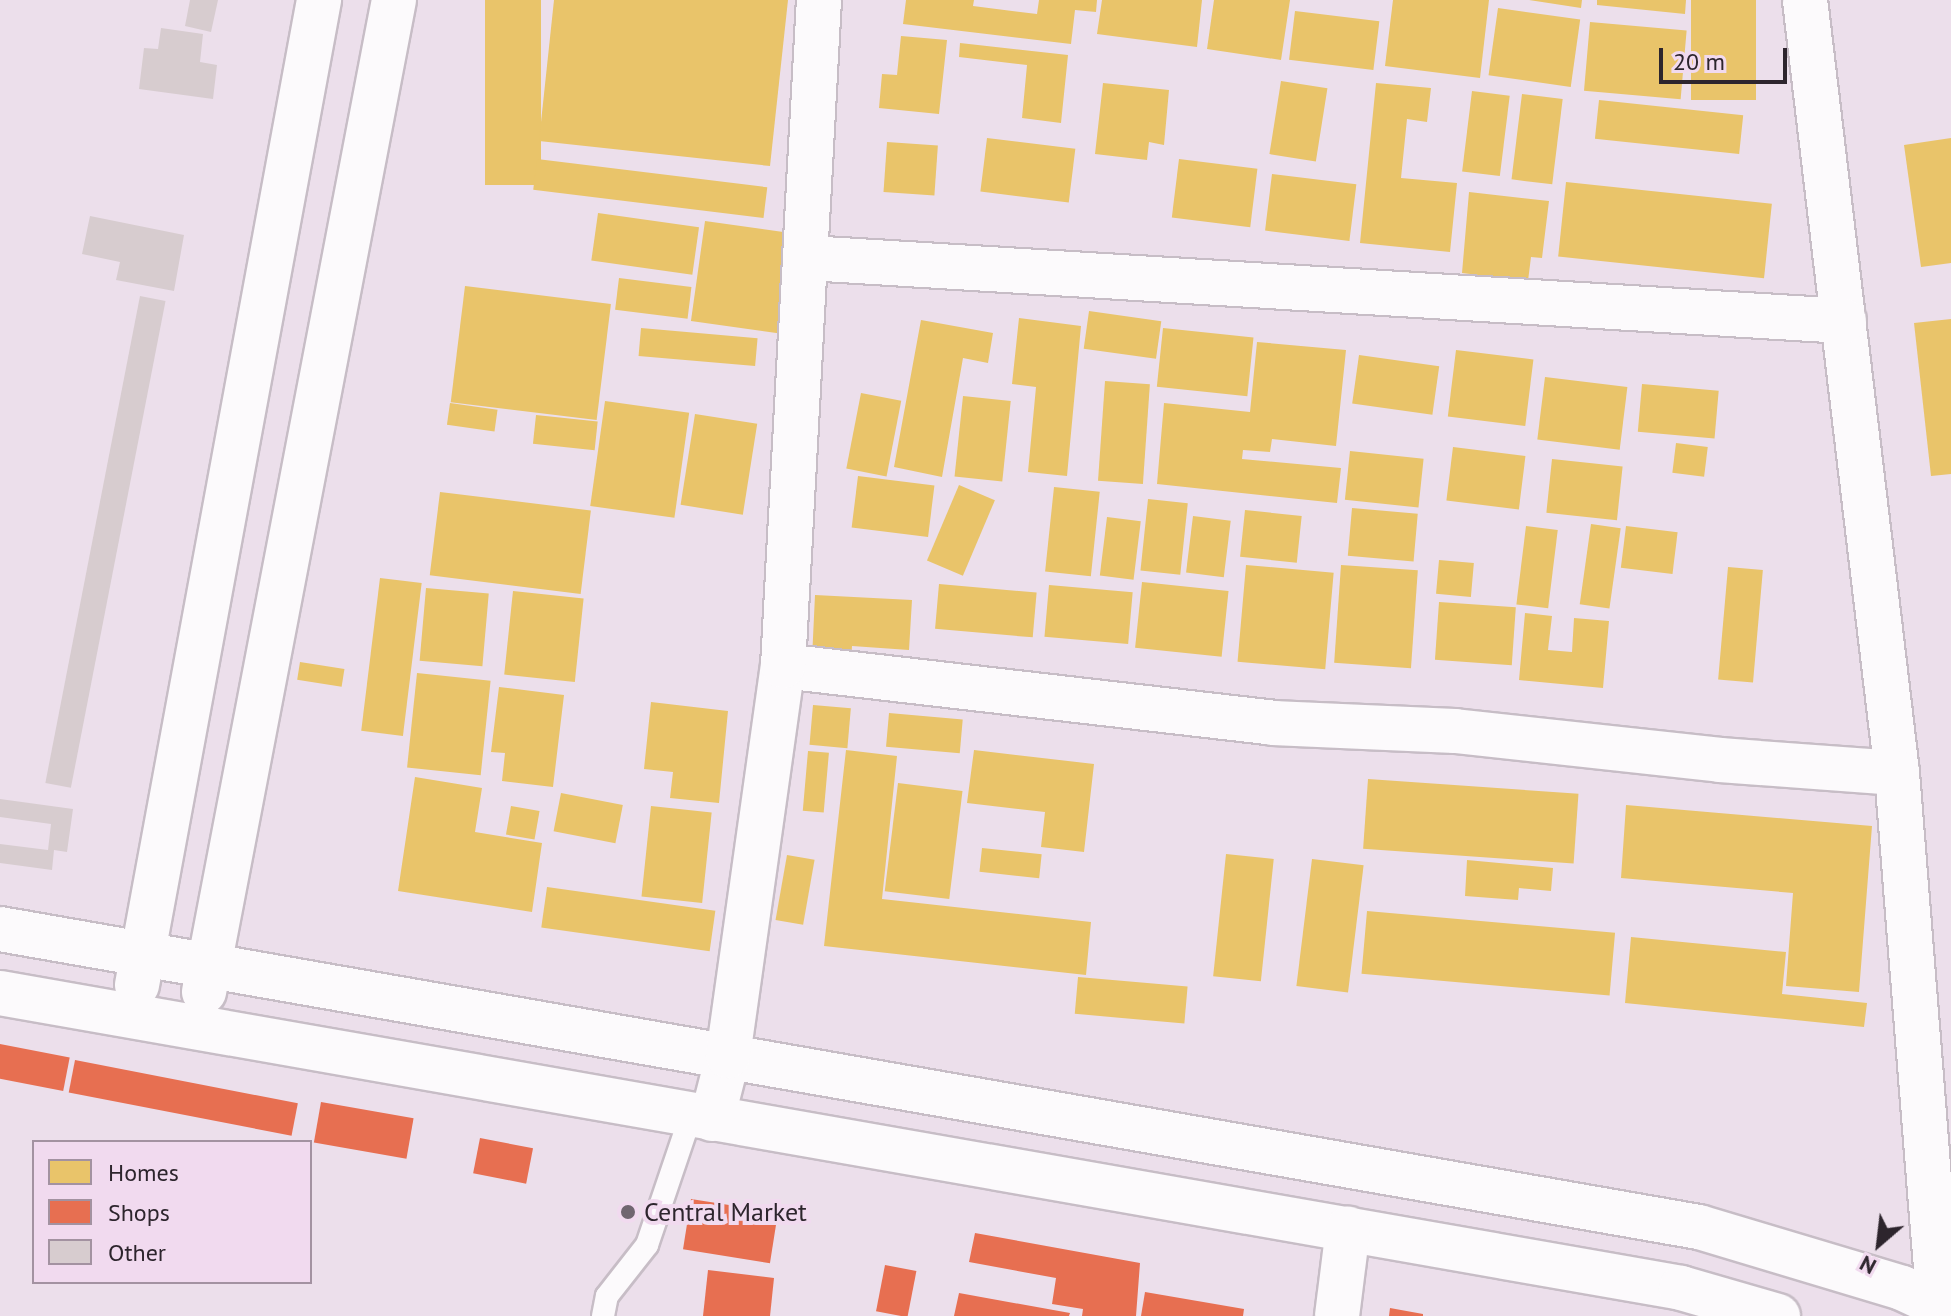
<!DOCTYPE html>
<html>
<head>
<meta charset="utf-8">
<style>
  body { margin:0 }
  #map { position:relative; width:1951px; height:1316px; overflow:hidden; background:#ecdfeb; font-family:"PT Sans",sans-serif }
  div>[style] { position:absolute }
  .homes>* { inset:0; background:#e9c46a; transform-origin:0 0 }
  .shops>* { inset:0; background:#e76f51; transform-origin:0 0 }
  .building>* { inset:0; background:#d7cccf; transform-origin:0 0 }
  .roads { filter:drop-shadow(2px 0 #c7bdc6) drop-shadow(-2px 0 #c7bdc6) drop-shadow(0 2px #c7bdc6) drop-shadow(0 -2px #c7bdc6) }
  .lane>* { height:22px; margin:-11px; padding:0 11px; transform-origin:11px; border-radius:11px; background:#fcfafc }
  .street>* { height:44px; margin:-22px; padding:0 22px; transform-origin:22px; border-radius:22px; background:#fcfafc }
  .dots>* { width:22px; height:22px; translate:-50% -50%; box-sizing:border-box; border:4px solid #f1daef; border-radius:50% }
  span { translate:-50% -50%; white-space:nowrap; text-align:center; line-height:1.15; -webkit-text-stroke:8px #f1daef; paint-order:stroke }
  .poi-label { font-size:26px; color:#2d252d }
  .left { translate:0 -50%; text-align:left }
  .legend { position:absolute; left:32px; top:1140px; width:280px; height:144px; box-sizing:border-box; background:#f1daef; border:2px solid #a392a1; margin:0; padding:10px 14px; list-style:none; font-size:24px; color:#2d252d }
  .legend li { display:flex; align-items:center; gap:16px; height:40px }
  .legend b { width:40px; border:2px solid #a392a1 }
  .north { position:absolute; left:1839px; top:1204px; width:80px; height:80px; -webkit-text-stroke:6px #f1daef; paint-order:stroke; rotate:208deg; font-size:22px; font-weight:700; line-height:32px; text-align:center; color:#2d252d }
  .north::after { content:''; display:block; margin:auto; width:28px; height:36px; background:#2d252d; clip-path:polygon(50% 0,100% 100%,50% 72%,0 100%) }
  .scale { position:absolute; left:1659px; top:48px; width:128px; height:36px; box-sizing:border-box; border:4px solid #2d252d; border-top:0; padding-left:10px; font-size:24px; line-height:28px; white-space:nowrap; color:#2d252d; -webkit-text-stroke:6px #f1daef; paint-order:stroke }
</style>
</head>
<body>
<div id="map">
  <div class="homes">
    <div style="left:485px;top:0;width:56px;height:185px"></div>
    <div style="clip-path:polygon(554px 0,788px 0,770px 166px,539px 141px)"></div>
    <div style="clip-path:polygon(906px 0,974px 0,973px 6px,1037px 14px,1039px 0,1097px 0,1096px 12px,1075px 10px,1071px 44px,903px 24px)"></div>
    <div style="clip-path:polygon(1102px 0,1202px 0,1197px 47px,1097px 34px)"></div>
    <div style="clip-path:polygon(1214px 0,1290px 0,1281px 60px,1207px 49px)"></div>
    <div style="clip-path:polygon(1393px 0,1489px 0,1480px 78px,1385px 66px)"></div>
    <div style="clip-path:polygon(1529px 0,1582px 0,1581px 8px)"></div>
    <div style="clip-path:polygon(1597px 0,1686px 0,1685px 14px,1597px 5px)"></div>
    <div style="left:1691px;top:0;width:65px;height:100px"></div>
    <div style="left:1498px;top:8px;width:83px;height:68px;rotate:8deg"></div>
    <div style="left:1295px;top:11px;width:85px;height:49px;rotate:7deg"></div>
    <div style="left:1590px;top:22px;width:97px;height:69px;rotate:5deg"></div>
    <div style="clip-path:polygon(901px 36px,947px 40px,939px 114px,879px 108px,882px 74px,897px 75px)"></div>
    <div style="clip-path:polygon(960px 43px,1068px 55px,1061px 123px,1022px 118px,1027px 65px,959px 57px)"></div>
    <div style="left:1281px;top:81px;width:47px;height:74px;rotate:9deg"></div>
    <div style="clip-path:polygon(1103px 83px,1169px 90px,1164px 145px,1149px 142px,1147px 160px,1095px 154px)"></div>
    <div style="clip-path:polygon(1376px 83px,1431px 88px,1427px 122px,1407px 119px,1401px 178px,1457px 183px,1450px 252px,1360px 243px)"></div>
    <div style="left:1472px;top:91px;width:38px;height:81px;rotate:7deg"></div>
    <div style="left:1522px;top:94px;width:41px;height:86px;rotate:7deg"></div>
    <div style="left:1599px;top:100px;width:145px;height:39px;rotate:6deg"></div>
    <div style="left:987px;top:138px;width:89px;height:54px;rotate:7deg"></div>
    <div style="clip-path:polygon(1951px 138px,1951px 263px,1921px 267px,1904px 145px)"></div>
    <div style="left:887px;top:142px;width:51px;height:50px;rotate:4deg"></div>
    <div style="left:537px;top:159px;width:232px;height:31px;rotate:7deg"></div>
    <div style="left:1179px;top:159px;width:79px;height:59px;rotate:7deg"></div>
    <div style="left:1272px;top:174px;width:85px;height:57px;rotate:7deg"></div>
    <div style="left:1566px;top:182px;width:207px;height:75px;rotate:6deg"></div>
    <div style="clip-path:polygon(1469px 192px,1549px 201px,1542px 258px,1531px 257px,1528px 281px,1462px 273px)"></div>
    <div style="left:598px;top:213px;width:102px;height:48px;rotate:8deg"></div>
    <div style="left:705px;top:221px;width:88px;height:101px;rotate:8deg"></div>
    <div style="left:619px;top:278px;width:73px;height:32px;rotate:7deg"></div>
    <div style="left:465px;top:286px;width:147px;height:117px;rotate:7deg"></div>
    <div style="left:1089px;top:311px;width:73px;height:38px;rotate:8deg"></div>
    <div style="clip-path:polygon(1019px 318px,1081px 326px,1067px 476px,1028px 472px,1036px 387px,1012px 384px)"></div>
    <div style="clip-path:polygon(1951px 319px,1951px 474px,1931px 476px,1914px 323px)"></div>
    <div style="clip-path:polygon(921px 320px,993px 333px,988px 363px,963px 358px,942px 477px,894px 467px)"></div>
    <div style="left:641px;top:328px;width:117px;height:28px;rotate:5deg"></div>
    <div style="left:1163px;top:328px;width:91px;height:59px;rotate:6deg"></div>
    <div style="clip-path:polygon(1257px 342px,1346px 350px,1336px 446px,1272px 439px,1270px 452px,1243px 450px,1242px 459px,1341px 468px,1337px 503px,1157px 484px,1164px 403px,1250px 412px)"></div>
    <div style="left:1456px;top:350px;width:78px;height:67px;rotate:7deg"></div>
    <div style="left:1359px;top:355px;width:81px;height:49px;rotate:8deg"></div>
    <div style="left:1545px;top:377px;width:83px;height:63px;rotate:7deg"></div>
    <div style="left:1105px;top:381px;width:45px;height:100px;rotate:4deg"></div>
    <div style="left:1642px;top:384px;width:77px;height:48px;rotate:5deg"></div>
    <div style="left:861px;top:393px;width:41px;height:77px;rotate:11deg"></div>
    <div style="left:963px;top:396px;width:48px;height:81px;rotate:6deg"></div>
    <div style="left:605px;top:401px;width:85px;height:106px;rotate:8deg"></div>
    <div style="left:450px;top:403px;width:48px;height:22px;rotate:8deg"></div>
    <div style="left:695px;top:414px;width:63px;height:92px;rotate:9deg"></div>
    <div style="left:536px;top:415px;width:62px;height:29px;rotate:6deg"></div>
    <div style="left:1676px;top:443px;width:32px;height:30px;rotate:7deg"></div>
    <div style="left:1453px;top:447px;width:73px;height:54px;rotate:7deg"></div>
    <div style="left:1350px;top:451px;width:74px;height:49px;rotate:6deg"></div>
    <div style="left:1552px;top:459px;width:71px;height:54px;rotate:6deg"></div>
    <div style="left:858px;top:476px;width:77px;height:52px;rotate:7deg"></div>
    <div style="left:959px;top:485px;width:39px;height:82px;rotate:23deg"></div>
    <div style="left:1054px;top:487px;width:46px;height:85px;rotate:6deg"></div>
    <div style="left:440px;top:492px;width:152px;height:84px;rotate:7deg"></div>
    <div style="left:1148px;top:499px;width:40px;height:72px;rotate:6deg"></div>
    <div style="left:1352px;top:508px;width:66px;height:48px;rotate:5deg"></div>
    <div style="left:1245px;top:510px;width:57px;height:47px;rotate:6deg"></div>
    <div style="left:1193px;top:516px;width:38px;height:57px;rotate:7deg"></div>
    <div style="left:1107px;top:517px;width:34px;height:59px;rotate:7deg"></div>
    <div style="left:1591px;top:524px;width:30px;height:81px;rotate:8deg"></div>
    <div style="left:1526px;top:526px;width:32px;height:79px;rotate:7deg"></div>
    <div style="left:1626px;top:526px;width:52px;height:42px;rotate:7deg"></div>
    <div style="left:1439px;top:560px;width:35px;height:34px;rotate:5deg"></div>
    <div style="left:1246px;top:565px;width:88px;height:97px;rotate:5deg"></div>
    <div style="left:1341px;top:565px;width:77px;height:98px;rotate:4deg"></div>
    <div style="left:1728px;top:567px;width:35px;height:113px;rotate:5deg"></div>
    <div style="left:380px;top:578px;width:42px;height:154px;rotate:7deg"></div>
    <div style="left:1142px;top:582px;width:87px;height:66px;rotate:6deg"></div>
    <div style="left:939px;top:584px;width:98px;height:45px;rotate:5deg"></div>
    <div style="left:1049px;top:585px;width:84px;height:52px;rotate:5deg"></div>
    <div style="left:426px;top:588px;width:63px;height:73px;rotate:5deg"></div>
    <div style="left:513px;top:591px;width:71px;height:84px;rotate:6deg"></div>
    <div style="clip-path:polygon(815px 595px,912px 600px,909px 650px,852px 646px,851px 660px,812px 659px)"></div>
    <div style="left:1439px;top:602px;width:77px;height:58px;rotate:4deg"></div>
    <div style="clip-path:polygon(1525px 613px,1552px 616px,1548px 650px,1572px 652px,1574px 618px,1609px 621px,1603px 688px,1519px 680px)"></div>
    <div style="left:300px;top:662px;width:45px;height:18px;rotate:9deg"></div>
    <div style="left:417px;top:673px;width:74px;height:95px;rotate:6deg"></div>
    <div style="clip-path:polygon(499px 687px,564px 695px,553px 787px,502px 781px,505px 753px,491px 752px)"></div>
    <div style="clip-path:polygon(651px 702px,728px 711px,719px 803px,670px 798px,673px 772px,644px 769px)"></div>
    <div style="left:813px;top:705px;width:38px;height:40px;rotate:5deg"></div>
    <div style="left:889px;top:713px;width:74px;height:34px;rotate:5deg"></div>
    <div style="clip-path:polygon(846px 750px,897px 756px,882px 899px,1091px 922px,1086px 975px,824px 946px)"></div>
    <div style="clip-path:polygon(974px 750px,1094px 764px,1084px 852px,1041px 847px,1045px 812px,967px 803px)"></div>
    <div style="left:808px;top:751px;width:21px;height:60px;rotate:5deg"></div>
    <div style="clip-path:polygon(415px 777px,482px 788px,475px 832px,542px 843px,532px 912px,398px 891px)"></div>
    <div style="left:1368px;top:779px;width:211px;height:70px;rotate:4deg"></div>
    <div style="left:898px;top:783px;width:65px;height:109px;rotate:7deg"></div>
    <div style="left:561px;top:793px;width:63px;height:39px;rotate:11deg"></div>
    <div style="clip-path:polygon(1626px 805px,1872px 826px,1859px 992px,1786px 986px,1793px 893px,1621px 878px)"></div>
    <div style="left:511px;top:806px;width:29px;height:29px;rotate:10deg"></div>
    <div style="left:651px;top:806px;width:61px;height:91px;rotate:6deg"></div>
    <div style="left:982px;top:848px;width:60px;height:24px;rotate:6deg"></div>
    <div style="left:1226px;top:854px;width:48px;height:123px;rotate:6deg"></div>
    <div style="left:787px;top:855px;width:28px;height:66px;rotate:10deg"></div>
    <div style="left:1312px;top:859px;width:52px;height:128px;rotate:7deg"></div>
    <div style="clip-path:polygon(1467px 860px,1553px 868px,1551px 891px,1519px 888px,1518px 900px,1465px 896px)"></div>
    <div style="left:547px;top:887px;width:170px;height:41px;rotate:8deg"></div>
    <div style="left:1367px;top:911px;width:249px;height:63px;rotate:5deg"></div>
    <div style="clip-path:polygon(1631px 937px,1786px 952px,1782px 994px,1867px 1003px,1864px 1027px,1625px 1003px)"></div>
    <div style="left:1078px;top:977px;width:110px;height:37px;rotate:5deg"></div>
  </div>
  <div class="shops">
    <div style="left:0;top:1044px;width:71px;height:34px;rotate:11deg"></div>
    <div style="left:75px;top:1060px;width:227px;height:33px;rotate:11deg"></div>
    <div style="left:321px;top:1102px;width:94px;height:41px;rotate:10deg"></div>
    <div style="left:480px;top:1138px;width:54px;height:36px;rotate:11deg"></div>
    <div style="left:691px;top:1199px;width:88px;height:51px;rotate:9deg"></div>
    <div style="clip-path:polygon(975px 1233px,1140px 1263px,1136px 1316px,1082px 1316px,1083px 1309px,1052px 1304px,1056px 1278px,969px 1262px)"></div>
    <div style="left:885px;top:1265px;width:32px;height:47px;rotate:11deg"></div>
    <div style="clip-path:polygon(708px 1270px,774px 1278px,770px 1316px,703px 1316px)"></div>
    <div style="clip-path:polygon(1145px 1292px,1244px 1309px,1243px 1316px,1141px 1316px)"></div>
    <div style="clip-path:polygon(959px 1293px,1070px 1313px,1069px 1316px,954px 1316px)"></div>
    <div style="clip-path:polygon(1390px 1308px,1423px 1314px,1423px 1316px,1389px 1316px)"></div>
  </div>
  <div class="building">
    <div style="clip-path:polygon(190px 0,218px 0,211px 32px,185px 26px)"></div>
    <div style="clip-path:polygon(161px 28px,203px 34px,200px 62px,217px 65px,213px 99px,139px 89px,144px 48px,158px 49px)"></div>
    <div style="clip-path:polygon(90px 216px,184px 235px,174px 291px,116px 280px,120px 262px,82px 254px)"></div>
    <div style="left:140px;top:296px;width:26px;height:496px;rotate:11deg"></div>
    <div style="clip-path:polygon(0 799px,73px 809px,67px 852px,54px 850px,52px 870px,0 863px,0 844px,48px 850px,51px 824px,0 817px)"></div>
  </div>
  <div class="roads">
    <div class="lane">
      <div style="left:603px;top:1316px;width:20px;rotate:-79deg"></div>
      <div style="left:607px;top:1296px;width:65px;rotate:-51.9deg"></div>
      <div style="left:647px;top:1245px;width:137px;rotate:-71.3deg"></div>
    </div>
    <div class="street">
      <div style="left:1805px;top:0;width:778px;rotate:83.21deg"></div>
      <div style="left:1897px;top:773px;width:535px;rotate:85.49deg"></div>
      <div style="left:808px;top:258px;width:1038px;rotate:3.48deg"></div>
      <div style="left:783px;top:666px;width:493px;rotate:6.6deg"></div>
      <div style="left:1273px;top:723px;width:182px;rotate:2.5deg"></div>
      <div style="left:1455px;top:731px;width:267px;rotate:6.2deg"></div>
      <div style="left:1720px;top:760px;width:177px;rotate:4.2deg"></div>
      <div style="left:0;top:929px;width:1725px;rotate:9.95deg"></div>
      <div style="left:1699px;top:1227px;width:212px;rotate:16.7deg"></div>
      <div style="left:1902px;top:1288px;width:54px;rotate:25.1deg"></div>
      <div style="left:137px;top:985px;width:1002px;rotate:-79.53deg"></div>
      <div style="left:204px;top:992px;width:1010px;rotate:-79.16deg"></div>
      <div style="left:0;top:993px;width:1707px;rotate:9.95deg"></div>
      <div style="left:1681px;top:1288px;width:101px;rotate:16.1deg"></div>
      <div style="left:712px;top:1119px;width:65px;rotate:-75.7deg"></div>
      <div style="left:728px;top:1056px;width:394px;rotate:-82deg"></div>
      <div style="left:783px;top:666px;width:667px;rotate:-86.91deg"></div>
      <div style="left:1337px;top:1316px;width:88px;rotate:-82.8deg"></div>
    </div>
  </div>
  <div class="dots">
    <div style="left:628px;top:1212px;background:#706670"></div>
  </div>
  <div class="poi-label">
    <span class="left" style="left:644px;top:1212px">Central Market</span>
  </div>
  <ul class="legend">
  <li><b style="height:22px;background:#e9c46a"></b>Homes</li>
  <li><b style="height:22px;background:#e76f51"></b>Shops</li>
  <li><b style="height:22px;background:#d7cccf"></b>Other</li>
  </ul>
  <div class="north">N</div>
  <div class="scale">20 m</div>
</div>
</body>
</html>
